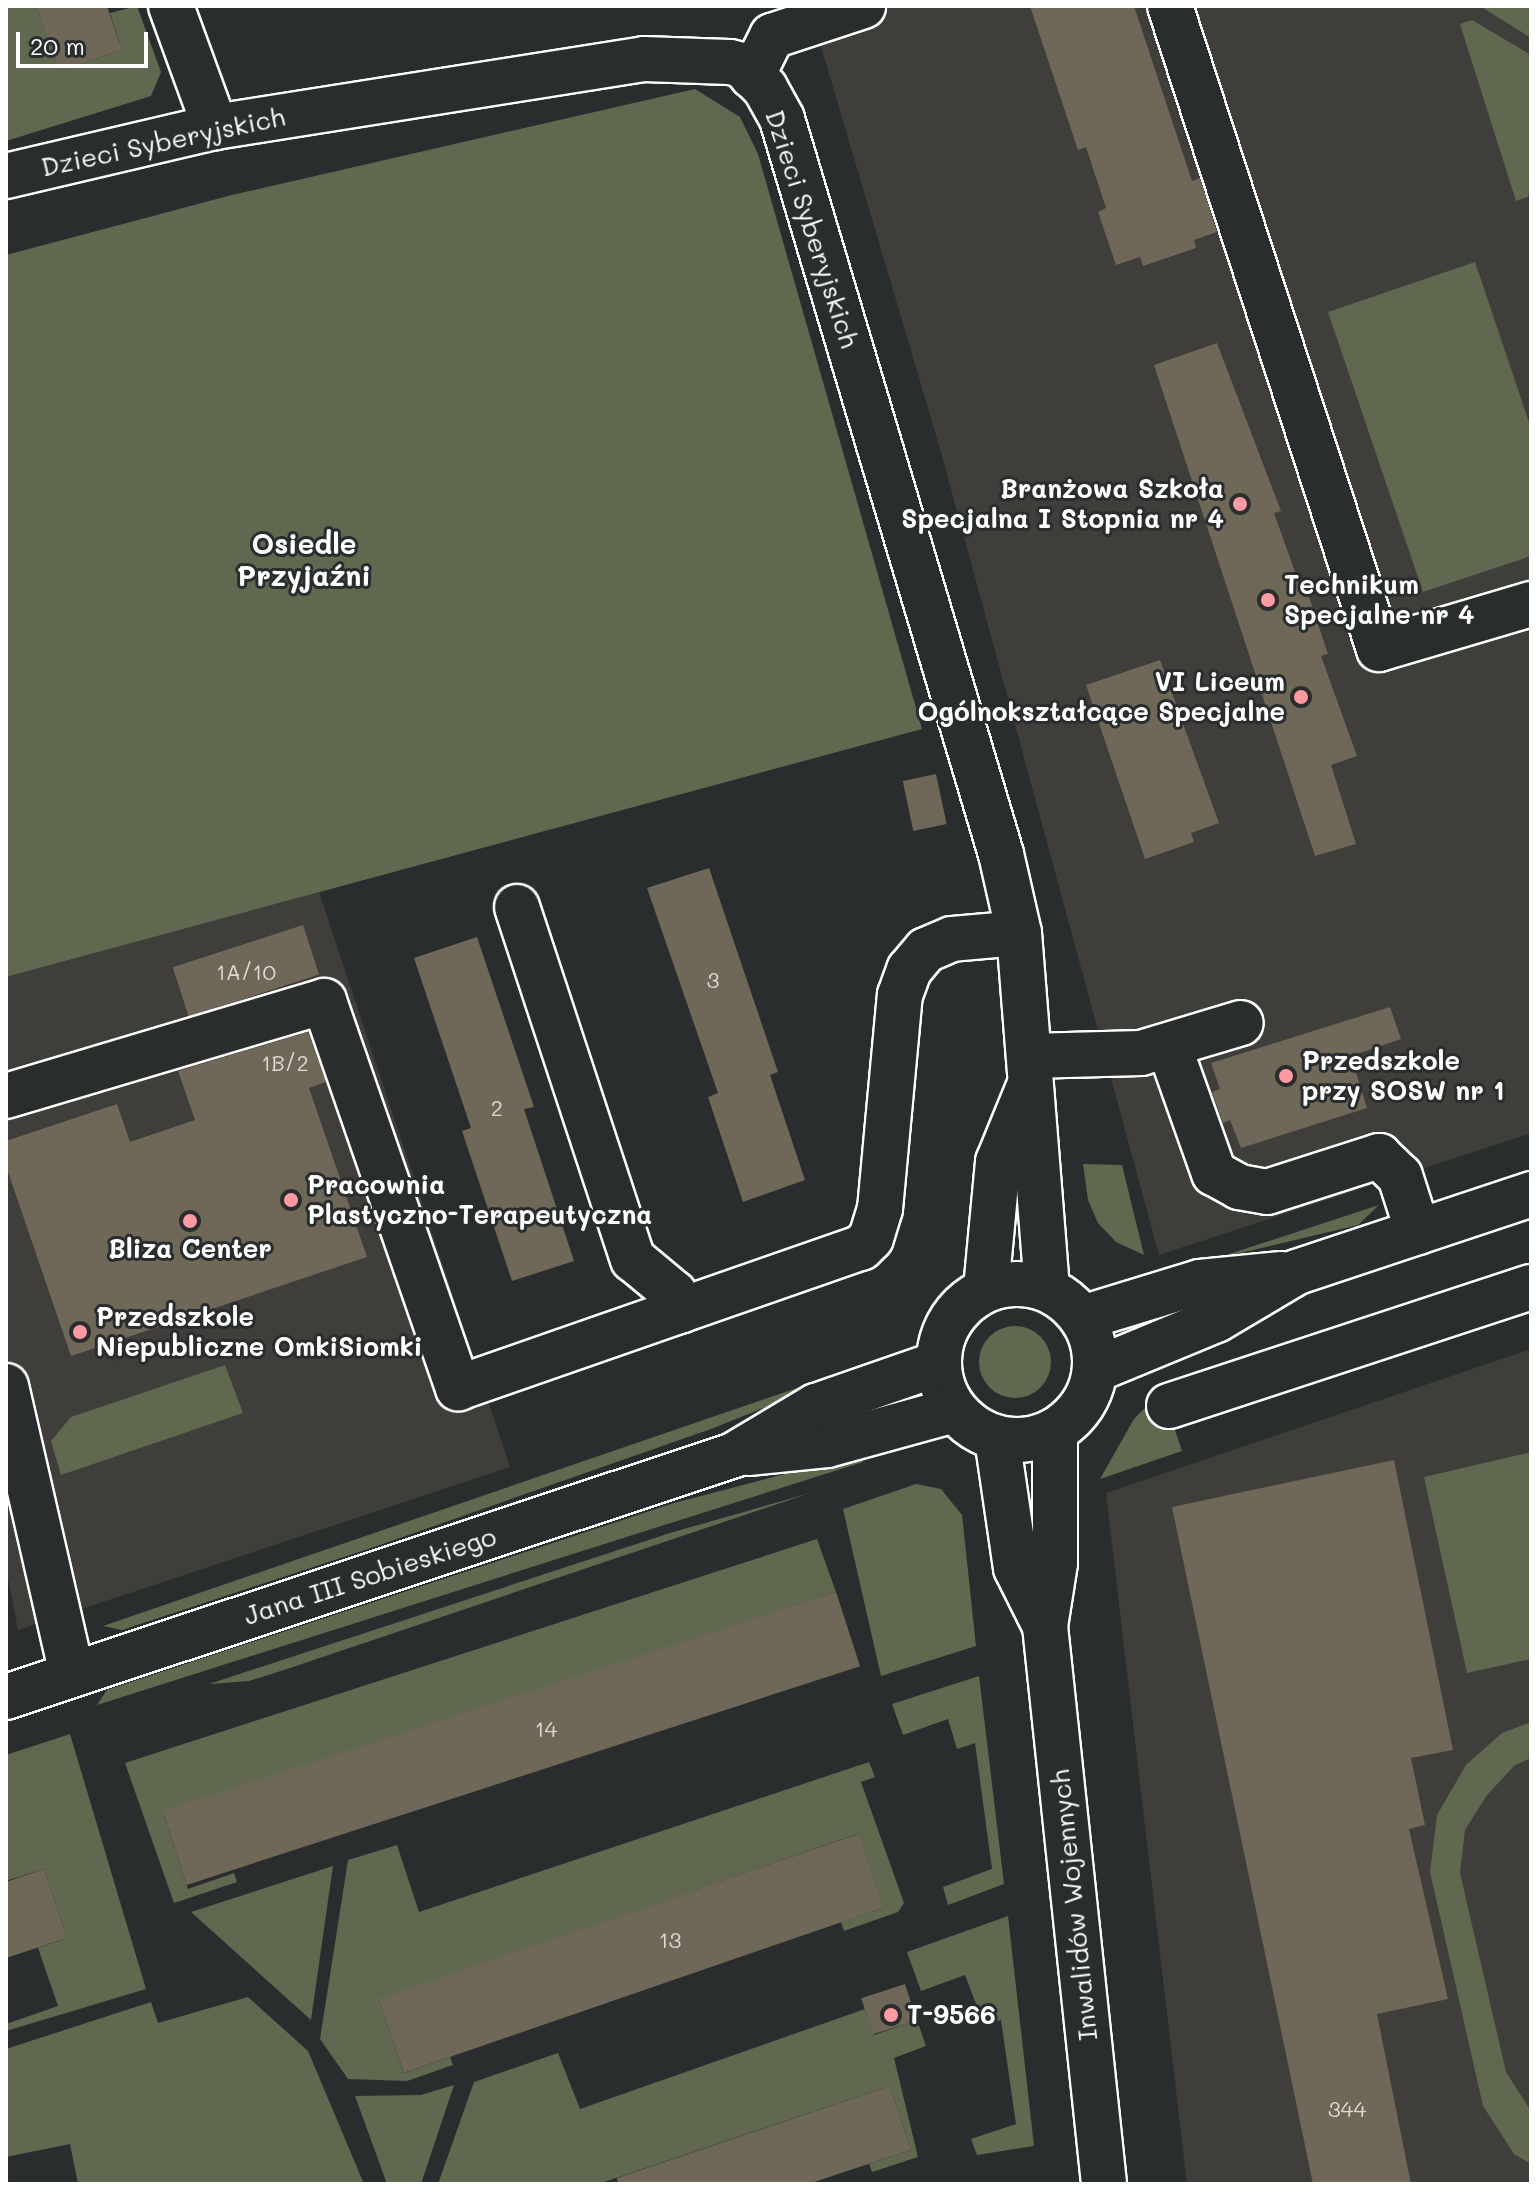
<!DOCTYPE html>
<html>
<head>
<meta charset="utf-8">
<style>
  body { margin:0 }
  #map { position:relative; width:1537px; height:2190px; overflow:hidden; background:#2a2d2e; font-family:Mali,sans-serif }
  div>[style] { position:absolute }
  .built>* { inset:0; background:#3f3e3a }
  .green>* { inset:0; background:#60684f }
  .round { border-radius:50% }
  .building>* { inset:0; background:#6f6757; transform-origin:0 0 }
  .roads { filter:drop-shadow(2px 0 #fff) drop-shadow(-2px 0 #fff) drop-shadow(0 2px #fff) drop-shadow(0 -2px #fff) }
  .minor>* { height:44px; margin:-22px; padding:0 22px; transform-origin:22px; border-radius:22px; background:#2a2d2e }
  .minor>.ring { margin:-22px; padding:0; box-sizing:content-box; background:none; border:44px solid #2a2d2e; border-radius:50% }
  .dots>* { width:22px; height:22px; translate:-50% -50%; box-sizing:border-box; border:4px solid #2a2d2e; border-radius:50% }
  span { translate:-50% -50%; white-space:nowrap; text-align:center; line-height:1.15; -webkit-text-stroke:6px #2a2d2e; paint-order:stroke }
  .number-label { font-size:22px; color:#dbd9d5 }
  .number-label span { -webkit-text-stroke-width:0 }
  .street-label { font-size:26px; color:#fff }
  .poi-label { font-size:26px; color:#fff; font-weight:700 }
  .right { translate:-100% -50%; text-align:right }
  .left { translate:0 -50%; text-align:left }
  .neighbourhood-label { font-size:28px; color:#fff; font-weight:700 }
  .frame { position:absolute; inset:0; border:8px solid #fff; pointer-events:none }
  .scale { position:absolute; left:16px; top:32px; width:132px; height:36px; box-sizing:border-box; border:4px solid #fff; border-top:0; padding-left:10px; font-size:24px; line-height:28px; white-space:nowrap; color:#fff; -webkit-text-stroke:6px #2a2d2e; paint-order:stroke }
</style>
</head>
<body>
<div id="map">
  <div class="built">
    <div style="clip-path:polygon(809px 6px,1531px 6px,1531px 1133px,1159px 1255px,941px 452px)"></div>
    <div style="clip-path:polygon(319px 892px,510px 1467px,18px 1630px,6px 1568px,6px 977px)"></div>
    <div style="clip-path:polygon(1531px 1349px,1531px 2184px,1187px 2184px,1106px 1493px)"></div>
  </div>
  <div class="green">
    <div style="clip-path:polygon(6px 6px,36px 6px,59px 71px,122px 50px,110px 13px,137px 6px,161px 72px,151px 96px,6px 141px)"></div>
    <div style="clip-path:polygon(1480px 6px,1531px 6px,1531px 38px)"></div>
    <div style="clip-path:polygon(1472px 20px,1531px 55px,1531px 187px,1528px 197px,1516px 201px,1460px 24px)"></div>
    <div style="clip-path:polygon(695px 89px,740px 117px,758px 154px,922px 729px,6px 977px,6px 255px,232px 195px)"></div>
    <div style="clip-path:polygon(1475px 262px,1531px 428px,1531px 556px,1423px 592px,1328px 312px)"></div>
    <div style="clip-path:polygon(1083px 1164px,1122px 1165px,1144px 1255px,1116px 1242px,1098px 1223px,1088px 1200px)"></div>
    <div style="clip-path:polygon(1379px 1205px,1358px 1225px,1211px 1260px)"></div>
    <div class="round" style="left:979px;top:1326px;width:72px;height:72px"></div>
    <div style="clip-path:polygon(225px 1365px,243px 1413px,61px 1475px,51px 1441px,71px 1417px)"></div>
    <div style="clip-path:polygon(832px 1376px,835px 1379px,711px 1429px,374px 1547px,122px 1630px,103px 1626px)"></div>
    <div style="clip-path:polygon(1162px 1391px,1182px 1451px,1100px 1479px,1134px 1419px)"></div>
    <div style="clip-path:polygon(1531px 1452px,1531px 1659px,1467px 1673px,1424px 1477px)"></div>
    <div style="clip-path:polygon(861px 1454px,863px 1462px,97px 1705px,107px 1690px,674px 1503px)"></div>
    <div style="clip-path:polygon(916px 1484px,941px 1489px,962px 1515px,976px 1646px,881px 1676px,843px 1509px)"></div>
    <div style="clip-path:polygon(810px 1493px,284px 1670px,249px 1681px,209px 1684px,670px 1533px)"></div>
    <div style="clip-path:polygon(817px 1539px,836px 1592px,164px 1815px,188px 1889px,234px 1873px,237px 1882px,174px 1903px,125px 1763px)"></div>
    <div style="clip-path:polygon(979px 1676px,1004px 1884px,948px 1905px,943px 1887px,992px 1869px,975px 1743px,957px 1749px,948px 1719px,903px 1735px,892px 1704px)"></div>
    <div style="clip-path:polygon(1531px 1722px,1531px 1758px,1515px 1765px,1487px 1795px,1465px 1830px,1460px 1873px,1506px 2072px,1531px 2111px,1531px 2164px,1514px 2154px,1483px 2106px,1430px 1872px,1437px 1815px,1466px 1765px,1502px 1733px)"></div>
    <div style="clip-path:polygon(70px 1734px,146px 1989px,6px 2031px,6px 2024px,58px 2006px,38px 1948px,67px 1938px,44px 1869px,6px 1881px,6px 1755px)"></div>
    <div style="clip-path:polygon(869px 1762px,875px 1777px,861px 1782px,904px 1903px,898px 1912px,844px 1931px,841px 1922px,883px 1908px,857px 1834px,379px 2000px,404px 2073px,450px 2057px,453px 2065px,407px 2081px,348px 2079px,320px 2039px,348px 1860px,397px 1845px,419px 1912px)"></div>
    <div style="clip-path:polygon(333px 1866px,311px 2020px,191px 1912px)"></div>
    <div style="clip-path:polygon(1008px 1916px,1034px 2146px,977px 2155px,971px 2139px,1016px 2124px,1001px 2020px,984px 2025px,965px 1975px,921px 1991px,907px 1952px)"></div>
    <div style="clip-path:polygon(248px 1997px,308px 2051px,364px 2184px,78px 2184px,70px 2144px,6px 2157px,6px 2049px,151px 2002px,158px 2023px)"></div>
    <div style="clip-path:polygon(865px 2009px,874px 2035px,917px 2020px,926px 2046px,894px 2058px,918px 2157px,872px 2172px,869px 2164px,911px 2150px,890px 2086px,598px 2184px,438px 2184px,474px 2082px,558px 2053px,580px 2109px)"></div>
    <div style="clip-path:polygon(454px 2085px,421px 2184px,387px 2184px,355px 2096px,421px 2095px)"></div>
  </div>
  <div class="building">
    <div style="clip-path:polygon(36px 6px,107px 6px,122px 50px,59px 71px)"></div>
    <div style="clip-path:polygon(1030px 6px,1134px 6px,1192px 181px,1200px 178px,1217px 232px,1194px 240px,1196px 248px,1143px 266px,1140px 257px,1116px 265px,1098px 212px,1106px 208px,1086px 147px,1078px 150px)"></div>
    <div style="clip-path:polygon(1217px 343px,1281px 511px,1274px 513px,1299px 583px,1304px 582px,1328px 654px,1321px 656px,1357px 756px,1331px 765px,1356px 844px,1315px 856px,1154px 365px)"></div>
    <div style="clip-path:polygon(1160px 660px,1219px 823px,1191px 833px,1194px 842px,1145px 859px,1086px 685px)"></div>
    <div style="left:936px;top:774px;width:51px;height:34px;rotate:78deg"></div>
    <div style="clip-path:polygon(709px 868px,778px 1072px,770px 1075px,805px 1180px,743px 1202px,708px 1097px,718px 1093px,647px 888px)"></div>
    <div style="left:303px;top:925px;width:52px;height:137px;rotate:72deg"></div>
    <div style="clip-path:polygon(477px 937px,534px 1107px,524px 1109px,574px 1261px,512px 1281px,462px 1131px,471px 1128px,414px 958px)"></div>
    <div style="clip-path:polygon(1390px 1007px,1401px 1039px,1351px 1056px,1367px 1108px,1241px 1148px,1230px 1120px,1223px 1123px,1212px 1092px,1220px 1089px,1211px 1063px)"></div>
    <div style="clip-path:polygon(308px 1032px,326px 1082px,309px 1088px,367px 1257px,71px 1356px,6px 1166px,6px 1141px,117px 1104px,130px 1142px,195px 1120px,178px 1071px)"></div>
    <div style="clip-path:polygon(1394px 1460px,1453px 1750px,1411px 1758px,1425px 1825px,1409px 1829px,1448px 1999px,1377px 2014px,1411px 2184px,1313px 2184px,1172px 1507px)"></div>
    <div style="left:836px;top:1592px;width:78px;height:708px;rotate:72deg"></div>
    <div style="left:858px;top:1834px;width:78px;height:507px;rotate:71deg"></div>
    <div style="clip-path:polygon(44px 1869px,67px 1938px,6px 1958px,6px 1882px)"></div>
    <div style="left:905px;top:1984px;width:38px;height:46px;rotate:72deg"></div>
    <div style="clip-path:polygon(890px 2086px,911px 2150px,808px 2184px,618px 2184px,617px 2178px)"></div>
  </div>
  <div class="roads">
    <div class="minor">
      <div style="left:171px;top:6px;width:129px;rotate:70deg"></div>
      <div style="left:1170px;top:6px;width:676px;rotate:71.99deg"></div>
      <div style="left:1379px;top:649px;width:159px;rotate:-16.5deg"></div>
      <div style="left:752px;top:76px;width:45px;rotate:-63.4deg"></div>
      <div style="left:772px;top:36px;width:96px;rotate:-18.2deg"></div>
      <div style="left:6px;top:176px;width:215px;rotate:-13.2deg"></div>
      <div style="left:215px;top:127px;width:434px;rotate:-9deg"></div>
      <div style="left:644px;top:59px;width:86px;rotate:2deg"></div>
      <div style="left:730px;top:62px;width:12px;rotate:14deg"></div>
      <div style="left:742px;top:65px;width:33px;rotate:45deg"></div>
      <div style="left:765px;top:88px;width:35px;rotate:61deg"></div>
      <div style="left:782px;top:119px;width:767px;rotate:73.41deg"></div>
      <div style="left:1001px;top:854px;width:81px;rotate:77.2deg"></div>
      <div style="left:1019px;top:933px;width:357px;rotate:85.5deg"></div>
      <div style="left:517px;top:907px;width:371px;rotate:71.8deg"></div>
      <div style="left:633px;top:1259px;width:53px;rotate:39.7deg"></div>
      <div style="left:674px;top:1293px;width:19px;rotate:69deg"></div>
      <div style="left:1170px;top:1049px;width:132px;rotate:70.5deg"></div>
      <div style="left:1214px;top:1173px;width:29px;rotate:29deg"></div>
      <div style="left:1239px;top:1187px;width:28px;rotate:10deg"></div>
      <div style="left:1267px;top:1192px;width:118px;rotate:-17.8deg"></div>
      <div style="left:1379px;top:1156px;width:29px;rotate:44deg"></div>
      <div style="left:1400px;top:1176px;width:59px;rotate:72.2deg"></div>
      <div style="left:1029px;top:1056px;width:112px;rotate:-1.5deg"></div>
      <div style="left:1141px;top:1053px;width:104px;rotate:-16.7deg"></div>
      <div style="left:6px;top:1096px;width:332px;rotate:-16.6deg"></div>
      <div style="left:324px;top:1001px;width:410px;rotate:70.9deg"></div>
      <div style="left:458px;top:1388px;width:427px;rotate:-19.2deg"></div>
      <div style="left:861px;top:1248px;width:14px;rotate:-45deg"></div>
      <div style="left:871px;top:1238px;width:30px;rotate:-73deg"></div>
      <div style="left:880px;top:1209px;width:215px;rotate:-84.7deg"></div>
      <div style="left:900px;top:995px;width:27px;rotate:-70deg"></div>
      <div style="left:909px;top:970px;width:26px;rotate:-50deg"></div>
      <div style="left:926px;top:950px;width:28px;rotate:-23deg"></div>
      <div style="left:952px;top:939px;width:67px;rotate:-5.1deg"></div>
      <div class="ring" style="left:939px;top:1284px;width:112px;height:112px"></div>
      <div style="left:986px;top:1289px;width:128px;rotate:-84.6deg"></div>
      <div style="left:998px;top:1162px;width:79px;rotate:-67.7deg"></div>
      <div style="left:1082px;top:1318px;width:123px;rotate:-17deg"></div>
      <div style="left:1200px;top:1282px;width:82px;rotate:-5.6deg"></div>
      <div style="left:1095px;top:1370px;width:131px;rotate:-22.5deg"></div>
      <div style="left:1216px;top:1320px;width:94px;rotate:-30.7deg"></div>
      <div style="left:1297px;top:1272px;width:247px;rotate:-18.4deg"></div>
      <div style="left:6px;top:1386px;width:296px;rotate:77.1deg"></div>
      <div style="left:1169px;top:1406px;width:381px;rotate:-18.2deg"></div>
      <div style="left:1055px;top:1431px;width:132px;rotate:90deg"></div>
      <div style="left:1055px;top:1563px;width:64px;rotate:99deg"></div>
      <div style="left:1045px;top:1626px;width:561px;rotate:83.96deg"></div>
      <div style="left:997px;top:1438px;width:131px;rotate:81.7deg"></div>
      <div style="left:1016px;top:1568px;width:65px;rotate:63.4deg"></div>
      <div style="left:748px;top:1453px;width:79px;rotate:-5.8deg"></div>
      <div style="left:827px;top:1445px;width:132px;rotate:-15.4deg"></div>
      <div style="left:6px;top:1697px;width:767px;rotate:-18.39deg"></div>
      <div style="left:734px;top:1455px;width:96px;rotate:-30.9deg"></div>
      <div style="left:816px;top:1406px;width:128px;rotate:-19.1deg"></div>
    </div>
  </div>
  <div class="dots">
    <div style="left:1240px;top:504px;background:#ff9aa2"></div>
    <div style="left:1268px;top:600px;background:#ff9aa2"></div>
    <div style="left:1301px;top:697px;background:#ff9aa2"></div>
    <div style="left:1286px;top:1076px;background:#ff9aa2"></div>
    <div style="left:291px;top:1200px;background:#ff9aa2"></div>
    <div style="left:190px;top:1221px;background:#ff9aa2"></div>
    <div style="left:80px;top:1332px;background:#ff9aa2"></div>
    <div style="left:891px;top:2015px;background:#ff9aa2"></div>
  </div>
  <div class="number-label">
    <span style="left:246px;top:972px">1A/10</span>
    <span style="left:713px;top:980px">3</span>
    <span style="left:285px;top:1063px">1B/2</span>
    <span style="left:497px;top:1108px">2</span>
    <span style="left:546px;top:1729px">14</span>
    <span style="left:670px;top:1940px">13</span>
    <span style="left:1347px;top:2109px">344</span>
  </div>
  <div class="street-label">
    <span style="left:163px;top:142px;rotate:-12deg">Dzieci Syberyjskich</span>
    <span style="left:812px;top:229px;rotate:72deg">Dzieci Syberyjskich</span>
    <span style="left:370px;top:1576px;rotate:-18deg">Jana III Sobieskiego</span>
    <span style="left:1074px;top:1905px;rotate:-96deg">Inwalidów Wojennych</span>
  </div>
  <div class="poi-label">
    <span class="right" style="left:1224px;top:504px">Branżowa Szkoła<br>Specjalna I Stopnia nr 4</span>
    <span class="left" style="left:1284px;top:600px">Technikum<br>Specjalne nr 4</span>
    <span class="right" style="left:1285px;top:697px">VI Liceum<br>Ogólnokształcące Specjalne</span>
    <span class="left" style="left:1302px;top:1076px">Przedszkole<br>przy SOSW nr 1</span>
    <span class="left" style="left:307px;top:1200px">Pracownia<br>Plastyczno-Terapeutyczna</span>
    <span style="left:190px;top:1249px">Bliza Center</span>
    <span class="left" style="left:96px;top:1332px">Przedszkole<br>Niepubliczne OmkiSiomki</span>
    <span class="left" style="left:907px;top:2015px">T-9566</span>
  </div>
  <div class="neighbourhood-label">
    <span style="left:304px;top:559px">Osiedle<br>Przyjaźni</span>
  </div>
  <div class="frame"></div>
  <div class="scale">20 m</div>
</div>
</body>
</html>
